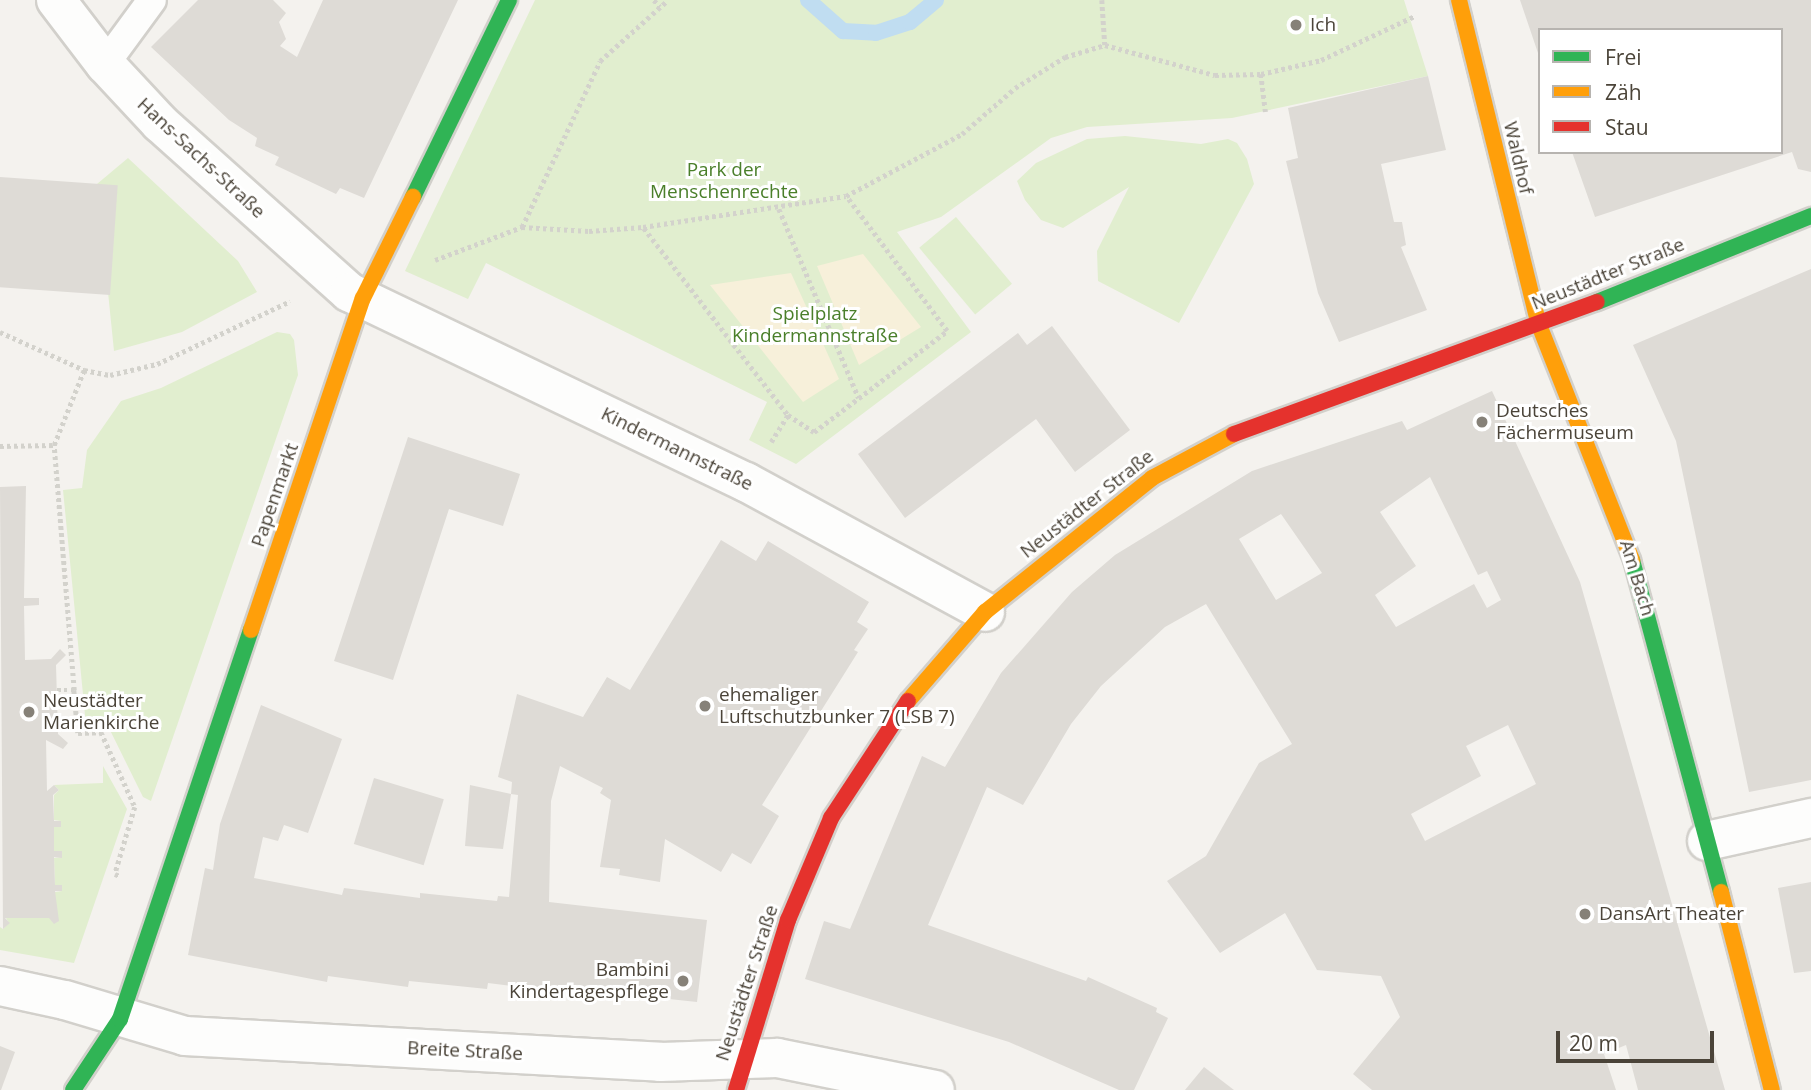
<!DOCTYPE html>
<html>
<head>
<meta charset="utf-8">
<style>
  body { margin:0 }
  #map { position:relative; width:1811px; height:1090px; overflow:hidden; background:#f4f2ee; font-family:"Open Sans",sans-serif }
  div>[style] { position:absolute }
  .green>* { inset:0; background:#e1eecf; transform-origin:0 0 }
  .sand>* { inset:0; background:#f7f0da }
  .stream>* { height:16px; margin:-8px; padding:0 8px; transform-origin:8px; border-radius:8px; background:#c0ddf1 }
  .building>* { inset:0; background:#dedbd6; transform-origin:0 0 }
  .path>* { height:4.5px; margin-top:-2.25px; transform-origin:0; background:repeating-linear-gradient(90deg,#d3d2cc 0 3.5px,transparent 0 7px) }
  .roads { filter:drop-shadow(2px 0 #d2d0cb) drop-shadow(-2px 0 #d2d0cb) drop-shadow(0 2px #d2d0cb) drop-shadow(0 -2px #d2d0cb) }
  .lane>* { height:28px; margin:-14px; padding:0 14px; transform-origin:14px; border-radius:14px; background:#fdfdfc }
  .street>* { height:38px; margin:-19px; padding:0 19px; transform-origin:19px; border-radius:19px; background:#fdfdfc }
  .fast>* { height:16px; margin:-8px; padding:0 8px; transform-origin:8px; border-radius:8px; background:#30b455 }
  .slow>* { height:16px; margin:-8px; padding:0 8px; transform-origin:8px; border-radius:8px; background:#ff9f0a }
  .jam>* { height:16px; margin:-8px; padding:0 8px; transform-origin:8px; border-radius:8px; background:#e5322d }
  .dots>* { width:19px; height:19px; translate:-50% -50%; box-sizing:border-box; border:4px solid #fff; border-radius:50% }
  span { translate:-50% -50%; white-space:nowrap; text-align:center; line-height:1.15; -webkit-text-stroke:6px #fff; paint-order:stroke }
  .poi-label { font-size:19px; color:#4b4439 }
  .left { translate:0 -50%; text-align:left }
  .right { translate:-100% -50%; text-align:right }
  .street-label { font-size:19px; color:#4b4439 }
  .park-label { font-size:19px; color:#4a7f2a }
  .legend { position:absolute; left:1538px; top:28px; width:245px; height:126px; box-sizing:border-box; background:#fff; border:2px solid #b7b4b0; margin:0; padding:9px 12px; list-style:none; font-size:21px; color:#4b4439 }
  .legend li { display:flex; align-items:center; gap:14px; height:35px }
  .legend b { width:35px; border:2px solid #b7b4b0 }
  .scale { position:absolute; left:1556px; top:1031px; width:158px; height:32px; box-sizing:border-box; border:4px solid #4b4439; border-top:0; padding-left:9px; font-size:21px; line-height:24px; white-space:nowrap; color:#4b4439; -webkit-text-stroke:5px #fff; paint-order:stroke }
</style>
</head>
<body>
<div id="map">
  <div class="green">
    <div style="clip-path:polygon(535px 0,1404px 0,1428px 76px,1232px 118px,1087px 127px,1051px 138px,941px 217px,897px 232px,971px 332px,796px 464px,749px 440px,767px 402px,486px 263px,468px 299px,405px 271px)"></div>
    <div style="clip-path:polygon(1125px 136px,1201px 144px,1228px 139px,1237px 143px,1247px 159px,1254px 184px,1179px 323px,1098px 281px,1097px 251px,1129px 187px,1063px 228px,1041px 220px,1025px 200px,1017px 181px,1036px 163px,1087px 139px)"></div>
    <div style="clip-path:polygon(128px 158px,238px 261px,257px 292px,182px 332px,114px 351px,97px 184px)"></div>
    <div style="left:956px;top:217px;width:87px;height:48px;rotate:50deg"></div>
    <div style="clip-path:polygon(277px 332px,290px 334px,294px 340px,298px 375px,151px 801px,143px 797px,107px 724px,86px 725px,63px 490px,82px 488px,87px 450px,121px 401px,161px 388px)"></div>
    <div style="clip-path:polygon(103px 766px,127px 809px,74px 963px,0 950px,0 927px,3px 929px,9px 923px,6px 918px,49px 918px,55px 892px,62px 891px,62px 885px,55px 885px,54px 858px,61px 857px,61px 851px,54px 851px,54px 827px,61px 827px,61px 821px,54px 820px,54px 795px,59px 790px,54px 785px,103px 783px)"></div>
  </div>
  <div class="sand">
    <div style="clip-path:polygon(863px 254px,921px 327px,859px 365px,817px 266px)"></div>
    <div style="clip-path:polygon(791px 273px,839px 379px,803px 402px,710px 285px)"></div>
  </div>
  <div class="stream">
    <div style="left:808px;top:0;width:47px;rotate:41.5deg"></div>
    <div style="left:843px;top:31px;width:33px;rotate:3deg"></div>
    <div style="left:876px;top:33px;width:36px;rotate:-18deg"></div>
    <div style="left:910px;top:22px;width:34px;rotate:-40deg"></div>
  </div>
  <div class="building">
    <div style="clip-path:polygon(198px 0,273px 0,286px 13px,279px 22px,286px 39px,280px 46px,297px 57px,323px 0,458px 0,364px 198px,340px 188px,336px 194px,275px 165px,279px 157px,255px 146px,257px 138px,229px 120px,151px 47px)"></div>
    <div style="clip-path:polygon(1520px 0,1811px 0,1811px 172px,1798px 169px,1792px 152px,1595px 217px,1572px 152px,1781px 152px,1781px 30px,1540px 30px,1539px 56px)"></div>
    <div style="clip-path:polygon(1428px 76px,1446px 150px,1381px 164px,1394px 222px,1402px 222px,1406px 245px,1401px 247px,1427px 310px,1339px 342px,1318px 293px,1286px 161px,1298px 158px,1288px 108px)"></div>
    <div style="left:0;top:177px;width:118px;height:110px;rotate:4deg"></div>
    <div style="clip-path:polygon(1811px 269px,1811px 780px,1749px 792px,1676px 441px,1633px 345px)"></div>
    <div style="clip-path:polygon(1052px 326px,1130px 430px,1075px 472px,1036px 419px,905px 518px,858px 454px,1018px 333px,1027px 345px)"></div>
    <div style="clip-path:polygon(evenodd,1492px 391px,1580px 582px,1725px 1090px,1638px 1090px,1626px 1045px,1604px 1054px,1616px 1090px,1372px 1090px,1353px 1074px,1400px 1017px,1381px 976px,1317px 970px,1285px 913px,1220px 953px,1167px 881px,1206px 856px,1259px 763px,1292px 744px,1206px 604px,1165px 627px,1101px 686px,1071px 724px,1023px 805px,987px 787px,928px 925px,1086px 981px,1088px 977px,1157px 1008px,1156px 1012px,1168px 1018px,1134px 1090px,1119px 1090px,1009px 1042px,805px 979px,824px 921px,850px 929px,922px 756px,945px 767px,1001px 673px,1072px 592px,1115px 555px,1252px 471px,1402px 421px,1407px 430px,1492px 391px,1430px 477px,1478px 575px,1487px 571px,1501px 600px,1487px 608px,1474px 584px,1396px 627px,1375px 595px,1416px 566px,1380px 512px,1430px 477px,1492px 391px,1281px 514px,1322px 573px,1276px 600px,1239px 539px,1281px 514px,1492px 391px,1508px 725px,1536px 784px,1425px 841px,1411px 814px,1481px 776px,1466px 746px,1508px 725px)"></div>
    <div style="clip-path:polygon(408px 437px,520px 474px,503px 526px,449px 509px,393px 680px,334px 661px)"></div>
    <div style="clip-path:polygon(26px 486px,24px 598px,39px 598px,39px 605px,24px 606px,25px 660px,51px 659px,60px 649px,66px 655px,56px 665px,58px 734px,68px 743px,63px 749px,46px 740px,47px 791px,54px 785px,59px 790px,53px 795px,54px 821px,61px 821px,61px 827px,54px 827px,54px 851px,62px 851px,62px 858px,54px 857px,55px 885px,62px 885px,62px 891px,55px 891px,59px 921px,54px 924px,49px 918px,5px 918px,10px 923px,3px 929px,0 487px)"></div>
    <div style="clip-path:polygon(721px 540px,756px 561px,768px 541px,869px 602px,857px 622px,868px 629px,854px 650px,858px 652px,762px 805px,779px 816px,751px 864px,732px 853px,721px 872px,665px 839px,660px 882px,619px 875px,620px 869px,600px 867px,611px 800px,600px 793px,603px 788px,560px 766px,551px 801px,549px 902px,707px 920px,697px 1002px,604px 992px,604px 998px,488px 983px,487px 989px,409px 981px,408px 987px,328px 976px,327px 982px,188px 955px,205px 868px,213px 870px,220px 824px,261px 705px,342px 739px,308px 833px,284px 825px,278px 841px,263px 837px,254px 878px,342px 895px,344px 888px,420px 898px,420px 893px,497px 901px,498px 896px,509px 897px,518px 795px,511px 794px,503px 849px,465px 846px,470px 785px,511px 794px,512px 782px,498px 777px,517px 694px,583px 717px,607px 677px,630px 690px)"></div>
    <div style="left:374px;top:778px;width:73px;height:69px;rotate:17deg"></div>
    <div style="clip-path:polygon(1811px 882px,1811px 971px,1794px 973px,1778px 888px)"></div>
    <div style="clip-path:polygon(0 1046px,15px 1052px,1px 1090px,0 1090px)"></div>
    <div style="clip-path:polygon(1204px 1067px,1234px 1090px,1185px 1090px)"></div>
  </div>
  <div class="path">
    <div style="left:654px;top:0;width:9px;rotate:49deg"></div>
    <div style="left:1102px;top:0;width:45px;rotate:86.2deg"></div>
    <div style="left:1261px;top:74px;width:38px;rotate:83deg"></div>
    <div style="left:779px;top:209px;width:205px;rotate:67.1deg"></div>
    <div style="left:522px;top:227px;width:183px;rotate:-64.8deg"></div>
    <div style="left:600px;top:61px;width:91px;rotate:-41.9deg"></div>
    <div style="left:644px;top:228px;width:236px;rotate:52.4deg"></div>
    <div style="left:435px;top:260px;width:93px;rotate:-20.8deg"></div>
    <div style="left:522px;top:227px;width:67px;rotate:3.4deg"></div>
    <div style="left:589px;top:231px;width:54px;rotate:-4.2deg"></div>
    <div style="left:643px;top:227px;width:205px;rotate:-8.7deg"></div>
    <div style="left:846px;top:196px;width:132px;rotate:-28.1deg"></div>
    <div style="left:962px;top:134px;width:70px;rotate:-41deg"></div>
    <div style="left:1015px;top:88px;width:59px;rotate:-31.8deg"></div>
    <div style="left:1065px;top:57px;width:42px;rotate:-16.7deg"></div>
    <div style="left:1105px;top:45px;width:114px;rotate:15.3deg"></div>
    <div style="left:1215px;top:75px;width:46px;rotate:-1.2deg"></div>
    <div style="left:1261px;top:74px;width:62px;rotate:-13.1deg"></div>
    <div style="left:1321px;top:60px;width:104px;rotate:-25.1deg"></div>
    <div style="left:0;top:332px;width:92px;rotate:24.3deg"></div>
    <div style="left:84px;top:370px;width:26px;rotate:11deg"></div>
    <div style="left:110px;top:375px;width:48px;rotate:-13.2deg"></div>
    <div style="left:157px;top:364px;width:147px;rotate:-25.3deg"></div>
    <div style="left:771px;top:442px;width:32px;rotate:-58deg"></div>
    <div style="left:788px;top:415px;width:31px;rotate:33deg"></div>
    <div style="left:814px;top:432px;width:167px;rotate:-37.2deg"></div>
    <div style="left:947px;top:331px;width:169px;rotate:-126.8deg"></div>
    <div style="left:0;top:446px;width:54px;rotate:-1.1deg"></div>
    <div style="left:57px;top:690px;width:17px"></div>
    <div style="left:74px;top:690px;width:43px;rotate:84.7deg"></div>
    <div style="left:78px;top:733px;width:23px;rotate:-2deg"></div>
    <div style="left:101px;top:732px;width:82px;rotate:65.6deg"></div>
    <div style="left:135px;top:807px;width:70px;rotate:106.6deg"></div>
    <div style="left:115px;top:874px;width:5px;rotate:22deg"></div>
    <div style="left:74px;top:690px;width:246px;rotate:-94.7deg"></div>
    <div style="left:54px;top:445px;width:81px;rotate:-68.2deg"></div>
  </div>
  <div class="roads">
    <div class="lane">
      <div style="left:105px;top:64px;width:79px;rotate:-53.7deg"></div>
    </div>
    <div class="street">
      <div style="left:56px;top:0;width:81px;rotate:52.6deg"></div>
      <div style="left:105px;top:64px;width:81px;rotate:47deg"></div>
      <div style="left:160px;top:123px;width:254px;rotate:41.8deg"></div>
      <div style="left:349px;top:292px;width:440px;rotate:25.6deg"></div>
      <div style="left:746px;top:482px;width:272px;rotate:28.5deg"></div>
      <div style="left:1707px;top:841px;width:107px;rotate:-12.5deg"></div>
      <div style="left:0;top:986px;width:66px;rotate:12.2deg"></div>
      <div style="left:65px;top:1000px;width:125px;rotate:16.7deg"></div>
      <div style="left:185px;top:1036px;width:476px;rotate:3.1deg"></div>
      <div style="left:660px;top:1062px;width:117px;rotate:-2deg"></div>
      <div style="left:777px;top:1058px;width:161px;rotate:11.4deg"></div>
    </div>
    <div class="fast">
      <div style="left:413px;top:197px;width:219px;rotate:-64deg"></div>
      <div style="left:1597px;top:302px;width:231px;rotate:-21.9deg"></div>
      <div style="left:1632px;top:560px;width:344px;rotate:75deg"></div>
      <div style="left:73px;top:1090px;width:85px;rotate:-56.5deg"></div>
      <div style="left:120px;top:1019px;width:410px;rotate:-71.4deg"></div>
    </div>
    <div class="slow">
      <div style="left:1459px;top:0;width:335px;rotate:76.2deg"></div>
      <div style="left:1539px;top:325px;width:253px;rotate:68.4deg"></div>
      <div style="left:251px;top:630px;width:350px;rotate:-71.4deg"></div>
      <div style="left:363px;top:298px;width:113px;rotate:-63.7deg"></div>
      <div style="left:908px;top:701px;width:118px;rotate:-49.1deg"></div>
      <div style="left:985px;top:612px;width:214px;rotate:-38.7deg"></div>
      <div style="left:1152px;top:478px;width:93px;rotate:-28.2deg"></div>
      <div style="left:1721px;top:892px;width:204px;rotate:75.6deg"></div>
    </div>
    <div class="jam">
      <div style="left:1234px;top:434px;width:386px;rotate:-20deg"></div>
      <div style="left:736px;top:1090px;width:178px;rotate:-73deg"></div>
      <div style="left:788px;top:920px;width:111px;rotate:-67.1deg"></div>
      <div style="left:831px;top:818px;width:140px;rotate:-56.7deg"></div>
    </div>
  </div>
  <div class="dots">
    <div style="left:1296px;top:25px;background:#868178"></div>
    <div style="left:1482px;top:422px;background:#868178"></div>
    <div style="left:705px;top:706px;background:#868178"></div>
    <div style="left:29px;top:712px;background:#868178"></div>
    <div style="left:1585px;top:914px;background:#868178"></div>
    <div style="left:683px;top:981px;background:#868178"></div>
  </div>
  <div class="poi-label">
    <span class="left" style="left:1310px;top:25px">Ich</span>
    <span class="left" style="left:1496px;top:422px">Deutsches<br>Fächermuseum</span>
    <span class="left" style="left:719px;top:706px">ehemaliger<br>Luftschutzbunker 7 (LSB 7)</span>
    <span class="left" style="left:43px;top:712px">Neustädter<br>Marienkirche</span>
    <span class="left" style="left:1599px;top:914px">DansArt Theater</span>
    <span class="right" style="left:669px;top:981px">Bambini<br>Kindertagespflege</span>
  </div>
  <div class="street-label">
    <span style="left:201px;top:158px;rotate:43deg">Hans-Sachs-Straße</span>
    <span style="left:1518px;top:158px;rotate:77deg">Waldhof</span>
    <span style="left:1608px;top:274px;rotate:-22deg">Neustädter Straße</span>
    <span style="left:677px;top:449px;rotate:26deg">Kindermannstraße</span>
    <span style="left:275px;top:495px;rotate:-71deg">Papenmarkt</span>
    <span style="left:1087px;top:504px;rotate:-38deg">Neustädter Straße</span>
    <span style="left:1637px;top:578px;rotate:73deg">Am Bach</span>
    <span style="left:747px;top:983px;rotate:-72deg">Neustädter Straße</span>
    <span style="left:465px;top:1051px;rotate:3deg">Breite Straße</span>
  </div>
  <div class="park-label">
    <span style="left:724px;top:181px">Park der<br>Menschenrechte</span>
    <span style="left:815px;top:325px">Spielplatz<br>Kindermannstraße</span>
  </div>
  <ul class="legend">
  <li><b style="height:9px;background:#30b455"></b>Frei</li>
  <li><b style="height:9px;background:#ff9f0a"></b>Zäh</li>
  <li><b style="height:9px;background:#e5322d"></b>Stau</li>
  </ul>
  <div class="scale">20 m</div>
</div>
</body>
</html>
